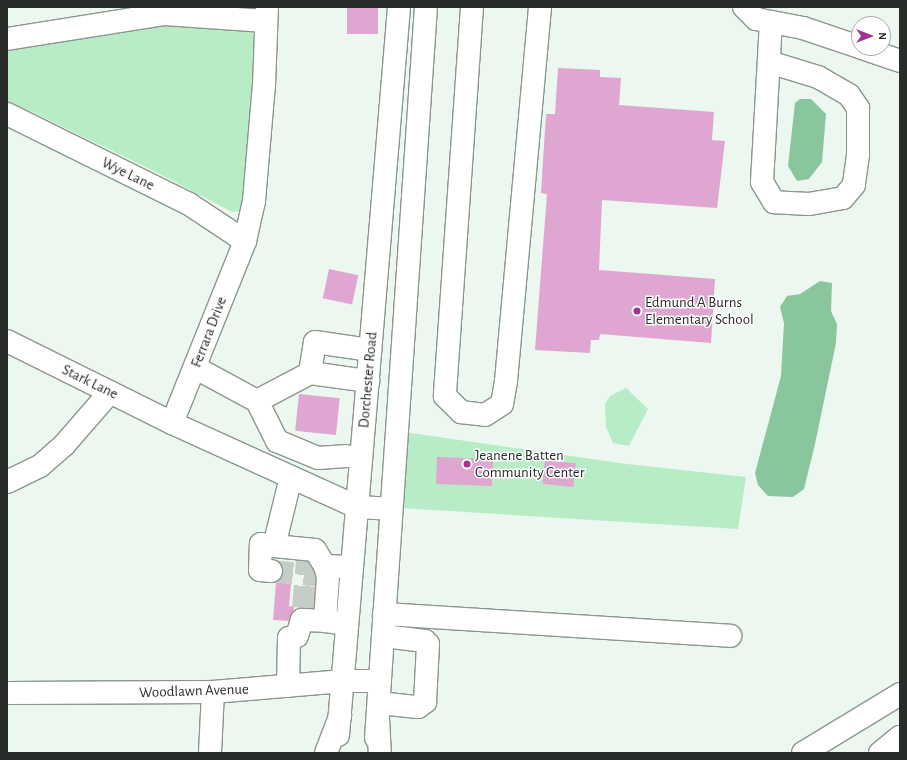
<!DOCTYPE html>
<html>
<head>
<meta charset="utf-8">
<style>
  body { margin:0 }
  #map { position:relative; width:907px; height:760px; overflow:hidden; background:#ebf7ef; font-family:"Alegreya Sans",sans-serif }
  div>[style] { position:absolute }
  .green>* { inset:0; background:#b7ecc7 }
  .water>* { inset:0; background:#89c69d }
  .building>* { inset:0; background:#dea6d1; transform-origin:0 0 }
  .minor-tunnel>* { height:22px; margin-top:-11px; transform-origin:0; background:repeating-linear-gradient(90deg,#c4cec7 0 22px,transparent 0 33px) }
  .roads { filter:drop-shadow(1px 0 #8b968e) drop-shadow(-1px 0 #8b968e) drop-shadow(0 1px #8b968e) drop-shadow(0 -1px #8b968e) }
  .minor>* { height:22px; margin:-11px; padding:0 11px; transform-origin:11px; border-radius:11px; background:#fff }
  .major>* { height:22px; margin:-11px; padding:0 11px; transform-origin:11px; border-radius:11px; background:#fff }
  .highway>* { height:22px; margin:-11px; padding:0 11px; transform-origin:11px; border-radius:11px; background:#fff }
  .dots>* { width:11px; height:11px; translate:-50% -50%; box-sizing:border-box; border:2px solid #fff; border-radius:50% }
  span { translate:-50% -50%; white-space:nowrap; text-align:center; line-height:1.15; -webkit-text-stroke:3px #fff; paint-order:stroke }
  .street-label { font-size:15px; color:#272c29 }
  .poi-label { font-size:15px; color:#272c29 }
  .left { translate:0 -50%; text-align:left }
  .frame { position:absolute; inset:0; border:8px solid #272c29; pointer-events:none }
  .north { position:absolute; left:851px; top:16px; width:40px; height:40px; box-sizing:border-box; background:#fff; border:1px solid #a9aba9; border-radius:50%; rotate:90deg; font-size:11px; font-weight:700; line-height:16px; text-align:center; color:#272c29 }
  .north::after { content:''; display:block; margin:auto; width:14px; height:18px; background:#a23391; clip-path:polygon(50% 0,100% 100%,50% 72%,0 100%) }
</style>
</head>
<body>
<div id="map">
  <div class="green">
    <div style="clip-path:polygon(167px 20px,246px 25px,254px 35px,258px 48px,243px 211px,232px 212px,156px 172px,30px 111px,7px 103px,7px 48px)"></div>
    <div style="clip-path:polygon(626px 388px,648px 409px,629px 446px,613px 443px,606px 427px,605px 404px,610px 396px)"></div>
    <div style="clip-path:polygon(404px 432px,627px 464px,746px 477px,738px 529px,401px 508px)"></div>
  </div>
  <div class="water">
    <div style="clip-path:polygon(800px 99px,811px 99px,826px 114px,822px 162px,809px 179px,797px 181px,788px 166px,795px 103px)"></div>
    <div style="clip-path:polygon(820px 281px,832px 283px,831px 311px,837px 324px,836px 343px,815px 444px,804px 489px,793px 497px,768px 496px,758px 485px,755px 473px,781px 376px,784px 323px,780px 307px,787px 296px,800px 294px)"></div>
  </div>
  <div class="building">
    <div style="left:347px;top:7px;width:31px;height:27px"></div>
    <div style="clip-path:polygon(558px 68px,600px 70px,600px 77px,621px 78px,619px 105px,714px 112px,712px 140px,725px 141px,717px 208px,602px 200px,599px 270px,715px 279px,711px 343px,600px 334px,599px 340px,591px 340px,590px 353px,535px 350px,547px 194px,541px 193px,546px 114px,555px 114px)"></div>
    <div style="left:329px;top:269px;width:30px;height:30px;rotate:12deg"></div>
    <div style="left:299px;top:394px;width:41px;height:37px;rotate:6deg"></div>
    <div style="left:437px;top:457px;width:56px;height:27px;rotate:2deg"></div>
    <div style="left:545px;top:460px;width:31px;height:24px;rotate:6deg"></div>
    <div style="clip-path:polygon(276px 582px,291px 584px,289px 606px,294px 607px,293px 621px,273px 620px)"></div>
  </div>
  <div class="minor-tunnel">
    <div style="left:271px;top:571px;width:51px;rotate:5.6deg"></div>
    <div style="left:303px;top:608px;width:48px;rotate:-85.2deg"></div>
  </div>
  <div class="roads">
    <div class="minor">
      <div style="left:472px;top:7px;width:390px;rotate:94deg"></div>
      <div style="left:445px;top:396px;width:23px;rotate:45deg"></div>
      <div style="left:461px;top:412px;width:24px;rotate:7deg"></div>
      <div style="left:485px;top:415px;width:20px;rotate:-33deg"></div>
      <div style="left:502px;top:404px;width:23px;rotate:-80deg"></div>
      <div style="left:506px;top:381px;width:376px;rotate:-84.8deg"></div>
      <div style="left:744px;top:7px;width:17px;rotate:45deg"></div>
      <div style="left:756px;top:19px;width:48px;rotate:10.8deg"></div>
      <div style="left:803px;top:28px;width:59px;rotate:18.7deg"></div>
      <div style="left:7px;top:39px;width:160px;rotate:-9deg"></div>
      <div style="left:165px;top:14px;width:100px;rotate:4deg"></div>
      <div style="left:862px;top:48px;width:40px;rotate:18.9deg"></div>
      <div style="left:769px;top:62px;width:51px;rotate:17deg"></div>
      <div style="left:818px;top:77px;width:36px;rotate:30deg"></div>
      <div style="left:849px;top:95px;width:16px;rotate:55deg"></div>
      <div style="left:858px;top:108px;width:47px;rotate:90deg"></div>
      <div style="left:858px;top:155px;width:30px;rotate:98deg"></div>
      <div style="left:854px;top:185px;width:17px;rotate:130deg"></div>
      <div style="left:843px;top:198px;width:35px;rotate:170deg"></div>
      <div style="left:809px;top:204px;width:35px;rotate:-177deg"></div>
      <div style="left:774px;top:202px;width:23px;rotate:-121deg"></div>
      <div style="left:762px;top:182px;width:160px;rotate:-86.8deg"></div>
      <div style="left:7px;top:114px;width:203px;rotate:26.3deg"></div>
      <div style="left:189px;top:204px;width:67px;rotate:33.5deg"></div>
      <div style="left:7px;top:341px;width:184px;rotate:26.4deg"></div>
      <div style="left:172px;top:423px;width:203px;rotate:24.4deg"></div>
      <div style="left:357px;top:507px;width:33px;rotate:3deg"></div>
      <div style="left:196px;top:368px;width:69px;rotate:28.4deg"></div>
      <div style="left:257px;top:401px;width:60px;rotate:-27.8deg"></div>
      <div style="left:310px;top:373px;width:31px;rotate:-81deg"></div>
      <div style="left:315px;top:342px;width:56px;rotate:8.3deg"></div>
      <div style="left:310px;top:373px;width:59px;rotate:7.9deg"></div>
      <div style="left:257px;top:401px;width:45px;rotate:63.4deg"></div>
      <div style="left:277px;top:441px;width:44px;rotate:22.5deg"></div>
      <div style="left:318px;top:458px;width:29px;rotate:-4deg"></div>
      <div style="left:172px;top:423px;width:196px;rotate:-68.1deg"></div>
      <div style="left:245px;top:241px;width:41px;rotate:-77.3deg"></div>
      <div style="left:254px;top:201px;width:116px;rotate:-85.1deg"></div>
      <div style="left:264px;top:85px;width:78px;rotate:-87.8deg"></div>
      <div style="left:291px;top:477px;width:71px;rotate:103.8deg"></div>
      <div style="left:274px;top:546px;width:41px;rotate:5.6deg"></div>
      <div style="left:315px;top:550px;width:19px;rotate:58deg"></div>
      <div style="left:325px;top:566px;width:27px;rotate:2deg"></div>
      <div style="left:7px;top:482px;width:37px;rotate:-26deg"></div>
      <div style="left:40px;top:466px;width:32px;rotate:-41deg"></div>
      <div style="left:64px;top:445px;width:70px;rotate:-49deg"></div>
      <div style="left:325px;top:566px;width:11px;rotate:75deg"></div>
      <div style="left:328px;top:577px;width:44px;rotate:93.9deg"></div>
      <div style="left:325px;top:621px;width:14px;rotate:8deg"></div>
      <div style="left:271px;top:571px;width:11px;rotate:-175deg"></div>
      <div style="left:260px;top:570px;width:26px;rotate:-88deg"></div>
      <div style="left:261px;top:544px;width:13px;rotate:9deg"></div>
      <div style="left:384px;top:614px;width:347px;rotate:3.6deg"></div>
      <div style="left:288px;top:686px;width:48px;rotate:-88.8deg"></div>
      <div style="left:289px;top:638px;width:8px;rotate:-14deg"></div>
      <div style="left:297px;top:636px;width:17px;rotate:-73deg"></div>
      <div style="left:302px;top:620px;width:23px;rotate:2deg"></div>
      <div style="left:7px;top:693px;width:206px;rotate:-0.3deg"></div>
      <div style="left:213px;top:692px;width:131px;rotate:-4.8deg"></div>
      <div style="left:344px;top:681px;width:36px"></div>
      <div style="left:379px;top:703px;width:39px;rotate:6deg"></div>
      <div style="left:418px;top:707px;width:9px;rotate:-36deg"></div>
      <div style="left:425px;top:702px;width:58px;rotate:-87deg"></div>
      <div style="left:428px;top:644px;width:4px;rotate:-135deg"></div>
      <div style="left:425px;top:641px;width:42px;rotate:-173.2deg"></div>
      <div style="left:210px;top:753px;width:61px;rotate:-87.2deg"></div>
    </div>
    <div class="major">
      <div style="left:338px;top:735px;width:731px;rotate:-85.21deg"></div>
      <div style="left:376px;top:738px;width:733px;rotate:-86.09deg"></div>
    </div>
    <div class="highway">
      <div style="left:378px;top:718px;width:35px;rotate:87deg"></div>
      <div style="left:326px;top:753px;width:40px;rotate:-69deg"></div>
      <div style="left:803px;top:753px;width:114px;rotate:-31.3deg"></div>
      <div style="left:880px;top:753px;width:26px;rotate:-39deg"></div>
    </div>
  </div>
  <div class="dots">
    <div style="left:637px;top:311px;background:#a23391"></div>
    <div style="left:467px;top:464px;background:#a23391"></div>
  </div>
  <div class="street-label">
    <span style="left:128px;top:174px;rotate:26deg">Wye Lane</span>
    <span style="left:209px;top:332px;rotate:-69deg">Ferrara Drive</span>
    <span style="left:368px;top:380px;rotate:-85deg">Dorchester Road</span>
    <span style="left:90px;top:382px;rotate:26deg">Stark Lane</span>
    <span style="left:194px;top:691px;rotate:-2deg">Woodlawn Avenue</span>
  </div>
  <div class="poi-label">
    <span class="left" style="left:645px;top:311px">Edmund A Burns<br>Elementary School</span>
    <span class="left" style="left:475px;top:464px">Jeanene Batten<br>Community Center</span>
  </div>
  <div class="frame"></div>
  <div class="north">N</div>
</div>
</body>
</html>
